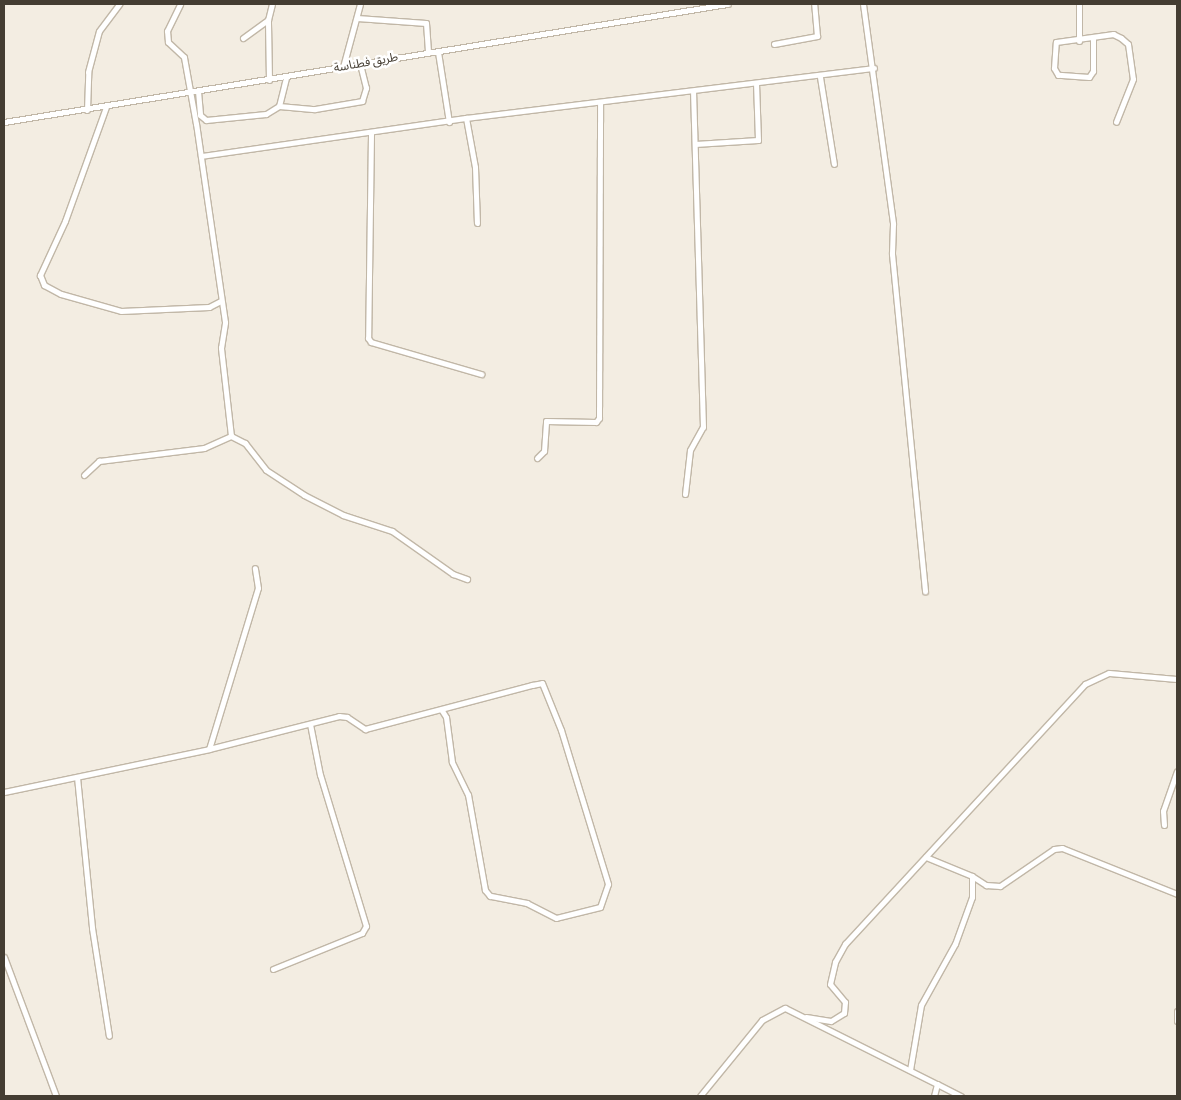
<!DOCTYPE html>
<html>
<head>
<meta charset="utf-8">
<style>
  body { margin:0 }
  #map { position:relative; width:1181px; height:1100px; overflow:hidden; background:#f3ede2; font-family:"Source Sans 3","Noto Sans Arabic",sans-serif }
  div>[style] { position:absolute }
  .roads { filter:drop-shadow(1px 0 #c1b7a7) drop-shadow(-1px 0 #c1b7a7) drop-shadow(0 1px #c1b7a7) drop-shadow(0 -1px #c1b7a7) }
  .minor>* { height:5px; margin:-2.5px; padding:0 2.5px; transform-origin:2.5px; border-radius:2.5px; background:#fff }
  span { translate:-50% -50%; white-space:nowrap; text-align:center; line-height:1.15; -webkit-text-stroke:5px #fff; paint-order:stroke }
  .street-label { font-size:12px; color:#443d32 }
  .frame { position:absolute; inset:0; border:5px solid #443d32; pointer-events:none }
</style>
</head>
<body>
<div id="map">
  <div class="roads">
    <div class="minor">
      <div style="left:863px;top:4px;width:222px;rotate:82.2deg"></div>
      <div style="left:893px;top:224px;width:30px;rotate:92deg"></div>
      <div style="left:892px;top:254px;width:339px;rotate:84.4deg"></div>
      <div style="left:1079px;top:4px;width:37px;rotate:90deg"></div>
      <div style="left:357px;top:18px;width:69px;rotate:4.1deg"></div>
      <div style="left:426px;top:23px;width:30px;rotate:86deg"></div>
      <div style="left:243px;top:38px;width:31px;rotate:-36deg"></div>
      <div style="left:1093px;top:39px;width:32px;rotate:90deg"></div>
      <div style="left:1093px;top:71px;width:7px;rotate:124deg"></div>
      <div style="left:1089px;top:77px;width:31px;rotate:-176deg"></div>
      <div style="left:1058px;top:75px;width:8px;rotate:-120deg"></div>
      <div style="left:1054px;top:68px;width:26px;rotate:-86deg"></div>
      <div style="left:1056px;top:42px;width:58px;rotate:-8deg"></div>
      <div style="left:1113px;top:34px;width:9px;rotate:27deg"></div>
      <div style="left:1121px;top:38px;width:9px;rotate:41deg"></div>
      <div style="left:1128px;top:44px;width:35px;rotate:82deg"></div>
      <div style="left:1133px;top:79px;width:46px;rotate:111.6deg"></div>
      <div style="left:774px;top:44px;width:44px;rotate:-10.5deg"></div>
      <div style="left:817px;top:36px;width:32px;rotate:-95deg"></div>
      <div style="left:438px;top:52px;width:71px;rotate:81.1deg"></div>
      <div style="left:343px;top:67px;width:65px;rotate:-74.9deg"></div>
      <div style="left:820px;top:77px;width:88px;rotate:80.9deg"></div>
      <div style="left:269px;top:80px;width:60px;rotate:-91deg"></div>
      <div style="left:268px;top:20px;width:16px;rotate:-76deg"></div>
      <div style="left:198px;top:91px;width:24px;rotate:85deg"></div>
      <div style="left:200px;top:115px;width:8px;rotate:40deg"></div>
      <div style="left:206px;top:120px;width:60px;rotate:-5.7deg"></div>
      <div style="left:266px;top:114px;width:15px;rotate:-32deg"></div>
      <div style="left:279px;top:106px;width:30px;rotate:-76deg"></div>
      <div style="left:279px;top:106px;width:36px;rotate:5deg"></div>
      <div style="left:315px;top:109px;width:48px;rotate:-9.7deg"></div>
      <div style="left:362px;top:101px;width:14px;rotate:-73deg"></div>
      <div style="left:366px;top:88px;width:25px;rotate:-104deg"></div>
      <div style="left:106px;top:107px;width:121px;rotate:109.8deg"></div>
      <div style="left:65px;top:221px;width:60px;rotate:114.8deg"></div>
      <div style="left:40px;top:275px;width:11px;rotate:68deg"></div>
      <div style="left:44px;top:285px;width:19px;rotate:28deg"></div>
      <div style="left:61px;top:294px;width:62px;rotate:15.8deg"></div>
      <div style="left:121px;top:311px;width:88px;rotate:-2.6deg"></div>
      <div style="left:209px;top:307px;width:13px;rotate:-27deg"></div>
      <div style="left:87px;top:110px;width:38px;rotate:-88deg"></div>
      <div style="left:88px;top:72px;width:42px;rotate:-75deg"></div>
      <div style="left:99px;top:31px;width:34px;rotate:-53deg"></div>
      <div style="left:466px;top:118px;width:50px;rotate:79.6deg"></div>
      <div style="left:475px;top:167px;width:56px;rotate:88deg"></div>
      <div style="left:4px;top:122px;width:733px;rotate:-9.27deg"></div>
      <div style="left:371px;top:134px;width:204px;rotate:90.8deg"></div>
      <div style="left:368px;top:338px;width:5px;rotate:53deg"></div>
      <div style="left:371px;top:342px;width:115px;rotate:16.2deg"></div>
      <div style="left:695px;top:144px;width:63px;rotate:-3.6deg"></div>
      <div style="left:758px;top:140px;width:56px;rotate:-92deg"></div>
      <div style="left:201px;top:156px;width:268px;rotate:-8.2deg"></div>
      <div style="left:466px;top:118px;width:411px;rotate:-7deg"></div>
      <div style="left:231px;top:436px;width:16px;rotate:27deg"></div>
      <div style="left:245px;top:443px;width:34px;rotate:52deg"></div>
      <div style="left:266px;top:470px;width:45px;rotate:33.3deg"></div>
      <div style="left:304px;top:495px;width:44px;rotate:27.1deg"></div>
      <div style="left:343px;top:515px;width:52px;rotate:18.1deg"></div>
      <div style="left:392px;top:531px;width:75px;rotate:35.2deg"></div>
      <div style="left:453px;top:574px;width:15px;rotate:20deg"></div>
      <div style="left:537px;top:458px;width:10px;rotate:-45deg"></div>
      <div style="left:544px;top:451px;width:30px;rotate:-86deg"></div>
      <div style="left:546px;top:421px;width:50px;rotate:1.1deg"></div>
      <div style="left:596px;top:422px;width:5px;rotate:-53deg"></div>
      <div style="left:599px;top:418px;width:315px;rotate:-89.8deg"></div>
      <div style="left:84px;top:475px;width:21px;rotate:-43deg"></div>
      <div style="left:99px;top:461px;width:106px;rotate:-7.1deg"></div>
      <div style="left:204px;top:448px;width:30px;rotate:-24deg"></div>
      <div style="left:231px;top:436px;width:89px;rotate:-96.5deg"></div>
      <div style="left:221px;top:348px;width:26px;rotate:-81deg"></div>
      <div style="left:225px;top:322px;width:200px;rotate:-98.3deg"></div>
      <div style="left:196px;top:124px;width:68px;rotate:-100.2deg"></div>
      <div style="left:184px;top:57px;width:22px;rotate:-137deg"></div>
      <div style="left:168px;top:42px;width:11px;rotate:-95deg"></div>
      <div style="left:167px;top:31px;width:30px;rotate:-64deg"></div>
      <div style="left:685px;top:494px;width:44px;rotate:-83.5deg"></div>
      <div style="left:690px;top:450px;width:26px;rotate:-61deg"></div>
      <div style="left:703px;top:427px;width:336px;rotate:-91.7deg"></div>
      <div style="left:209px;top:749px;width:168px;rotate:-73.1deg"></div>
      <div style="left:258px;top:588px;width:20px;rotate:-99deg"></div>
      <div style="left:77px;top:777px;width:152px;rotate:84.3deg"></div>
      <div style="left:92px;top:928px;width:109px;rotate:81.1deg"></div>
      <div style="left:4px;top:792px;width:209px;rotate:-11.8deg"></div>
      <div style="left:209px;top:749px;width:134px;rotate:-14.2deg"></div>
      <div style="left:339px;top:716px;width:8px;rotate:7deg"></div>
      <div style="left:347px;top:717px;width:22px;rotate:34deg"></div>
      <div style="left:365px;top:729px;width:173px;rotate:-14.8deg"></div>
      <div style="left:532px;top:685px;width:10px;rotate:-11deg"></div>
      <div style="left:542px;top:683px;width:51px;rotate:68deg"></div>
      <div style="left:561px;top:730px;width:161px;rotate:73deg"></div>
      <div style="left:608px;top:884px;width:24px;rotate:109deg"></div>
      <div style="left:600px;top:907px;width:45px;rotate:166deg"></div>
      <div style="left:556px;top:918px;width:33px;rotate:-153deg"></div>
      <div style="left:527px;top:903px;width:38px;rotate:-169deg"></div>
      <div style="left:490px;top:896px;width:8px;rotate:-130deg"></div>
      <div style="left:485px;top:890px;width:97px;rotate:-100.1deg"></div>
      <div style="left:468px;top:795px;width:37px;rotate:-116deg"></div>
      <div style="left:452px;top:762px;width:45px;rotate:-97.6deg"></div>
      <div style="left:446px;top:717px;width:9px;rotate:-122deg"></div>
      <div style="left:1164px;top:825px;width:14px;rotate:-94deg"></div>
      <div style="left:1163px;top:811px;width:42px;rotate:-70.7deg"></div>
      <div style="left:972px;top:876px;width:17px;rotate:33deg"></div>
      <div style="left:986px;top:885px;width:14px;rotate:4deg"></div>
      <div style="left:1000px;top:886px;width:65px;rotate:-34.4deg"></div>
      <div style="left:1054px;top:849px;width:8px;rotate:-7deg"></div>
      <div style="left:1062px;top:848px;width:124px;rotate:21.8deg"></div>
      <div style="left:4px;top:957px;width:148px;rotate:69.5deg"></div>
      <div style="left:273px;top:969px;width:96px;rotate:-22deg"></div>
      <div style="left:362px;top:933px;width:8px;rotate:-60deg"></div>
      <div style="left:366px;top:926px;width:158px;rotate:-106.9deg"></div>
      <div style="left:320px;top:775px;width:52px;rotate:-101.1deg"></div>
      <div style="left:1177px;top:1011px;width:10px;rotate:90deg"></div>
      <div style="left:806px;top:1017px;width:25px;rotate:9deg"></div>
      <div style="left:831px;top:1021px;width:15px;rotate:-32deg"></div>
      <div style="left:844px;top:1013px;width:11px;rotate:-85deg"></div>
      <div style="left:845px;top:1002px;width:23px;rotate:-130deg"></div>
      <div style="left:830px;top:984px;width:23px;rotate:-77deg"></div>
      <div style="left:835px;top:962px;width:21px;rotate:-61deg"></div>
      <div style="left:845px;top:944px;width:354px;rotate:-47.3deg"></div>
      <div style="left:1085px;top:684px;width:26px;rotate:-25deg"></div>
      <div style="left:1109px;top:673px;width:68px;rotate:5deg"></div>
      <div style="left:910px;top:1070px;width:66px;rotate:-80.4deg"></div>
      <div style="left:921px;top:1005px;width:70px;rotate:-60.9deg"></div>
      <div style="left:955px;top:944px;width:50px;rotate:-70.1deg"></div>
      <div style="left:972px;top:897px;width:21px;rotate:-90deg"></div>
      <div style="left:972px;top:876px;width:50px;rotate:-157.6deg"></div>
      <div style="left:937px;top:1084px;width:27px;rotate:27deg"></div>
      <div style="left:700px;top:1096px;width:98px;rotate:-50.8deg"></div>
      <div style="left:762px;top:1020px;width:26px;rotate:-28deg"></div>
      <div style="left:785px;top:1008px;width:170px;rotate:26.6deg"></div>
      <div style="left:937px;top:1084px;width:12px;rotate:104deg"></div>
    </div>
  </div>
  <div class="street-label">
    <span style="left:366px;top:63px;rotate:-10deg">طريق فطناسة</span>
  </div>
  <div class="frame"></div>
</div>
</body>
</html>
